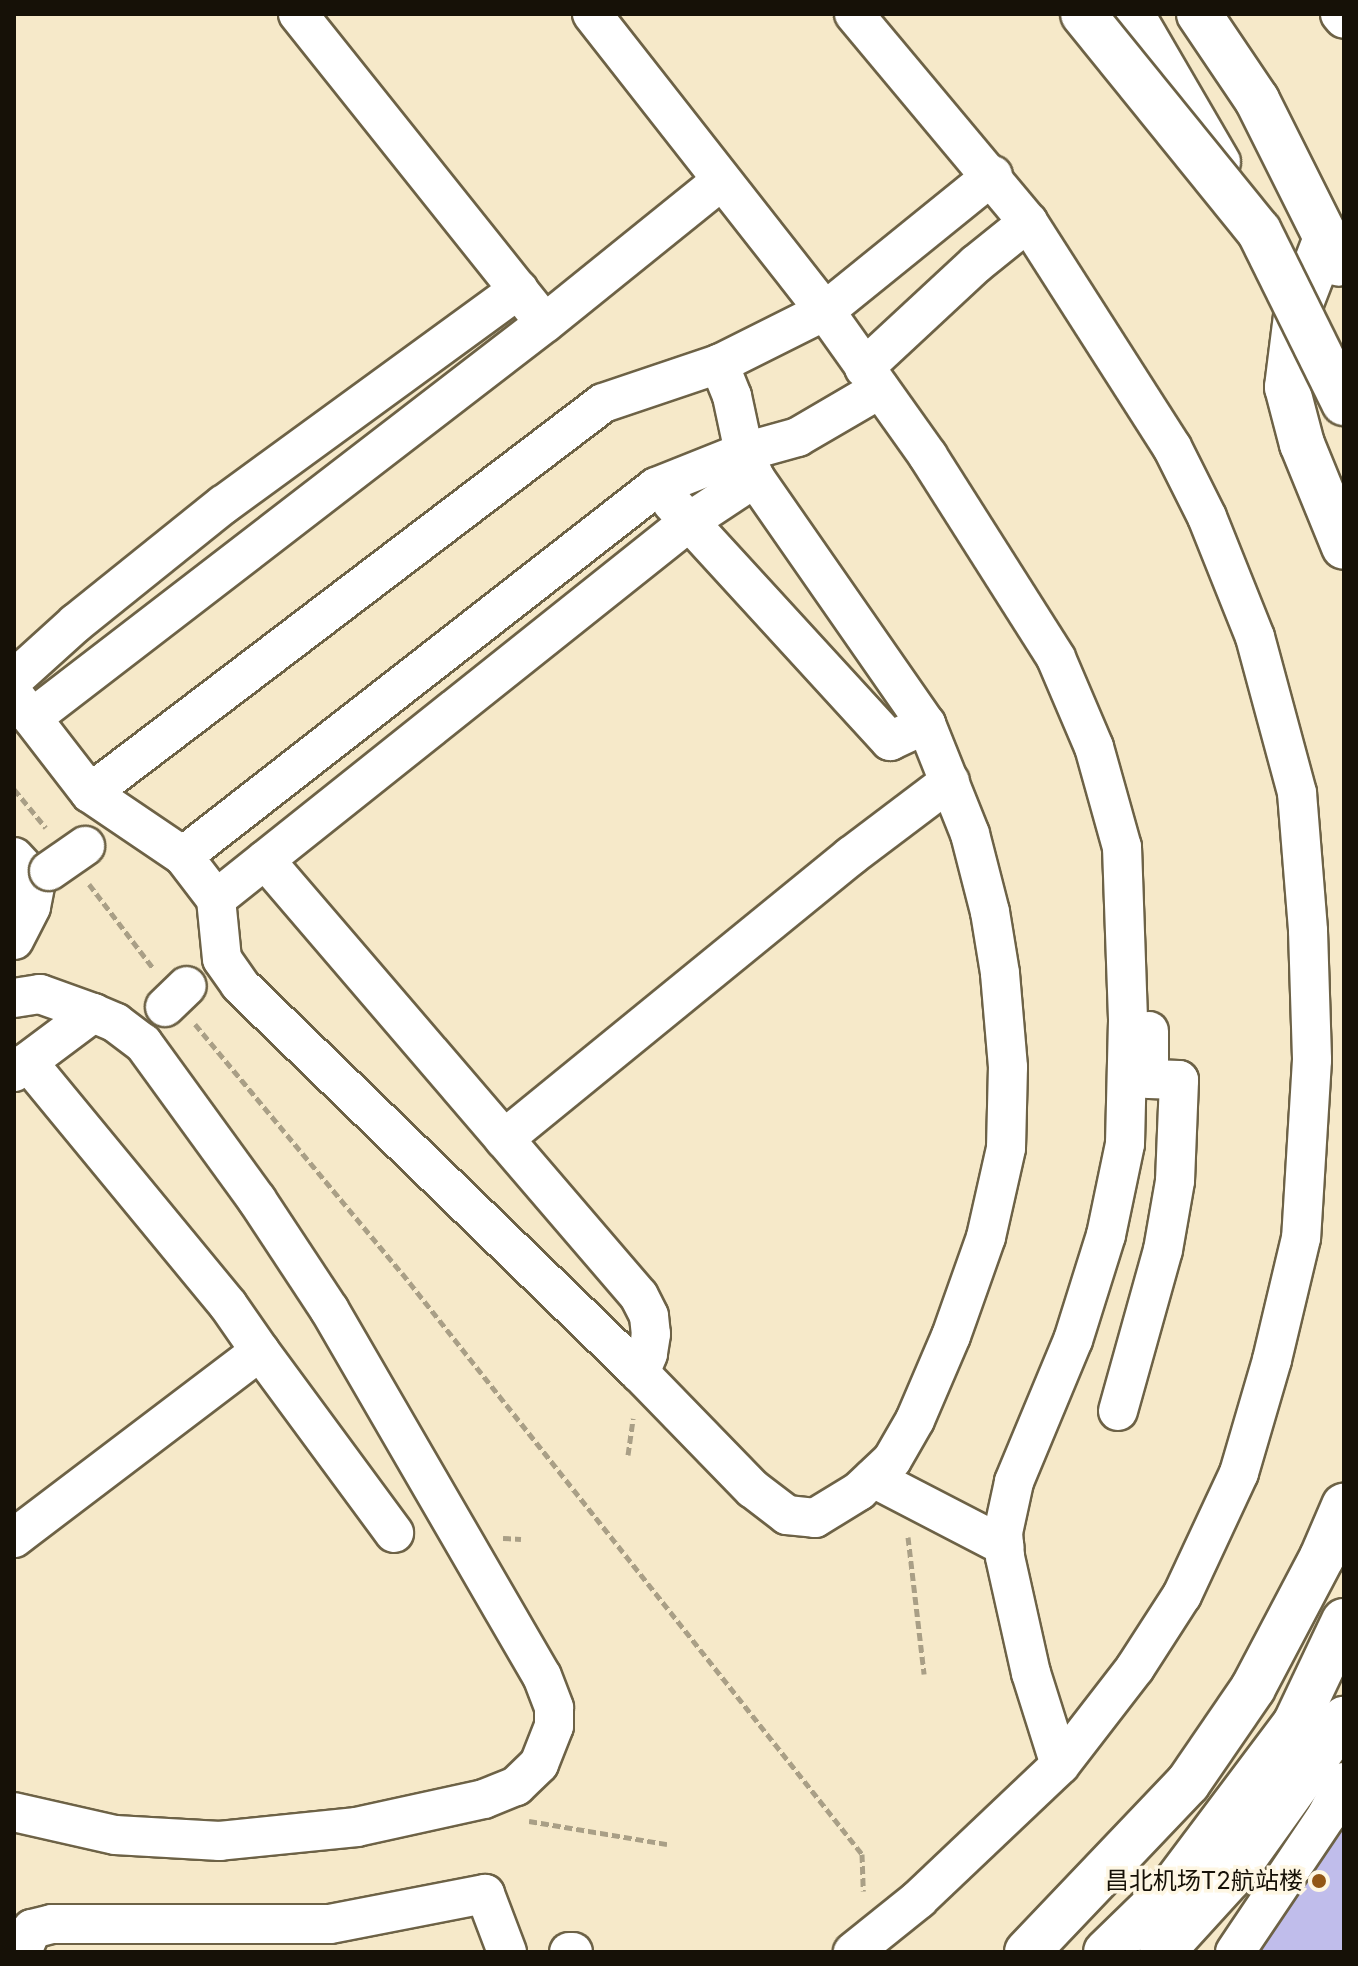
<!DOCTYPE html>
<html>
<head>
<meta charset="utf-8">
<style>
  body { margin:0 }
  #map { position:relative; width:1358px; height:1966px; overflow:hidden; background:#f6e9c9; font-family:Inter,"Noto Sans SC",sans-serif }
  div>[style] { position:absolute }
  .building>* { inset:0; background:#c0bdeb }
  .path>* { height:5px; margin-top:-2.5px; transform-origin:0; background:repeating-linear-gradient(90deg,#a99f86 0 8px,transparent 0 12px) }
  .roads { filter:drop-shadow(2px 0 #6d6246) drop-shadow(-2px 0 #6d6246) drop-shadow(0 2px #6d6246) drop-shadow(0 -2px #6d6246) }
  .minor>* { height:38px; margin:-19px; padding:0 19px; transform-origin:19px; border-radius:19px; background:#fff }
  .major>* { height:44px; margin:-22px; padding:0 22px; transform-origin:22px; border-radius:22px; background:#fff }
  .bridges { filter:drop-shadow(2px 0 #6d6246) drop-shadow(-2px 0 #6d6246) drop-shadow(0 2px #6d6246) drop-shadow(0 -2px #6d6246) }
  .minor-bridge>* { height:38px; margin:-19px; padding:0 19px; transform-origin:19px; border-radius:19px; background:#fff }
  .major-bridge>* { height:44px; margin:-22px; padding:0 22px; transform-origin:22px; border-radius:22px; background:#fff }
  .dots>* { width:22px; height:22px; translate:-50% -50%; box-sizing:border-box; border:4px solid #fef7e4; border-radius:50% }
  span { translate:-50% -50%; white-space:nowrap; text-align:center; line-height:1.15; -webkit-text-stroke:7px #fef7e4; paint-order:stroke }
  .poi-label { font-size:24px; color:#161107 }
  .right { translate:-100% -50%; text-align:right }
  .frame { position:absolute; inset:0; border:16px solid #161107; pointer-events:none }
</style>
</head>
<body>
<div id="map">
  <div class="building">
    <div style="clip-path:polygon(1344px 1801px,1344px 1952px,1243px 1952px)"></div>
  </div>
  <div class="path">
    <div style="left:14px;top:789px;width:50px;rotate:50.6deg"></div>
    <div style="left:89px;top:884px;width:106px;rotate:52.7deg"></div>
    <div style="left:195px;top:1024px;width:324px;rotate:50.3deg"></div>
    <div style="left:402px;top:1273px;width:741px;rotate:51.63deg"></div>
    <div style="left:862px;top:1854px;width:37px;rotate:88deg"></div>
    <div style="left:628px;top:1455px;width:37px;rotate:-82deg"></div>
    <div style="left:908px;top:1537px;width:138px;rotate:83.3deg"></div>
    <div style="left:503px;top:1538px;width:18px;rotate:3deg"></div>
    <div style="left:529px;top:1821px;width:140px;rotate:9.5deg"></div>
  </div>
  <div class="roads">
    <div class="minor">
      <div style="left:298px;top:14px;width:376px;rotate:51.4deg"></div>
      <div style="left:592px;top:14px;width:377px;rotate:51.9deg"></div>
      <div style="left:825px;top:311px;width:178px;rotate:54.6deg"></div>
      <div style="left:928px;top:456px;width:239px;rotate:57.6deg"></div>
      <div style="left:1056px;top:658px;width:97px;rotate:66.9deg"></div>
      <div style="left:1094px;top:747px;width:104px;rotate:74.4deg"></div>
      <div style="left:1122px;top:847px;width:174px;rotate:88deg"></div>
      <div style="left:1128px;top:1021px;width:123px;rotate:91.4deg"></div>
      <div style="left:1125px;top:1144px;width:93px;rotate:101.8deg"></div>
      <div style="left:1106px;top:1235px;width:110px;rotate:107.4deg"></div>
      <div style="left:1073px;top:1340px;width:154px;rotate:112.6deg"></div>
      <div style="left:1014px;top:1482px;width:52px;rotate:102.2deg"></div>
      <div style="left:1003px;top:1533px;width:24px;rotate:85deg"></div>
      <div style="left:1005px;top:1557px;width:119px;rotate:77.4deg"></div>
      <div style="left:1031px;top:1673px;width:96px;rotate:72.5deg"></div>
      <div style="left:1060px;top:1765px;width:195px;rotate:136.5deg"></div>
      <div style="left:919px;top:1899px;width:85px;rotate:141.2deg"></div>
      <div style="left:854px;top:14px;width:271px;rotate:50.1deg"></div>
      <div style="left:1028px;top:222px;width:267px;rotate:57.4deg"></div>
      <div style="left:1172px;top:447px;width:78px;rotate:63.4deg"></div>
      <div style="left:1207px;top:517px;width:129px;rotate:68.2deg"></div>
      <div style="left:1255px;top:637px;width:162px;rotate:74.9deg"></div>
      <div style="left:1297px;top:793px;width:138px;rotate:85.4deg"></div>
      <div style="left:1308px;top:931px;width:129px;rotate:88.2deg"></div>
      <div style="left:1312px;top:1060px;width:178px;rotate:93.5deg"></div>
      <div style="left:1301px;top:1238px;width:125px;rotate:103.4deg"></div>
      <div style="left:1272px;top:1360px;width:118px;rotate:106.3deg"></div>
      <div style="left:1239px;top:1473px;width:135px;rotate:115deg"></div>
      <div style="left:1182px;top:1595px;width:87px;rotate:122.8deg"></div>
      <div style="left:1135px;top:1668px;width:123px;rotate:127.7deg"></div>
      <div style="left:1135px;top:14px;width:171px;rotate:59.8deg"></div>
      <div style="left:1340px;top:14px;width:6px;rotate:51deg"></div>
      <div style="left:864px;top:368px;width:153px;rotate:-42.9deg"></div>
      <div style="left:976px;top:264px;width:67px;rotate:-38.9deg"></div>
      <div style="left:880px;top:389px;width:95px;rotate:149.7deg"></div>
      <div style="left:798px;top:437px;width:56px;rotate:164.5deg"></div>
      <div style="left:744px;top:452px;width:95px;rotate:158.3deg"></div>
      <div style="left:656px;top:487px;width:600px;rotate:142.04deg"></div>
      <div style="left:183px;top:856px;width:112px;rotate:-145.9deg"></div>
      <div style="left:90px;top:793px;width:644px;rotate:-37.24deg"></div>
      <div style="left:603px;top:403px;width:122px;rotate:-18.6deg"></div>
      <div style="left:719px;top:364px;width:119px;rotate:-26.6deg"></div>
      <div style="left:825px;top:311px;width:216px;rotate:-39deg"></div>
      <div style="left:672px;top:503px;width:323px;rotate:47.5deg"></div>
      <div style="left:890px;top:741px;width:40px;rotate:-25deg"></div>
      <div style="left:14px;top:679px;width:84px;rotate:-42.1deg"></div>
      <div style="left:76px;top:623px;width:189px;rotate:-38.8deg"></div>
      <div style="left:223px;top:505px;width:366px;rotate:-36.1deg"></div>
      <div style="left:18px;top:700px;width:118px;rotate:52.3deg"></div>
      <div style="left:32px;top:718px;width:647px;rotate:-37.6deg"></div>
      <div style="left:545px;top:323px;width:226px;rotate:-38.9deg"></div>
      <div style="left:183px;top:856px;width:54px;rotate:52.5deg"></div>
      <div style="left:216px;top:899px;width:60px;rotate:84.3deg"></div>
      <div style="left:222px;top:959px;width:32px;rotate:55deg"></div>
      <div style="left:240px;top:985px;width:557px;rotate:44.13deg"></div>
      <div style="left:640px;top:1373px;width:162px;rotate:45.8deg"></div>
      <div style="left:753px;top:1489px;width:43px;rotate:37.4deg"></div>
      <div style="left:787px;top:1515px;width:28px;rotate:6deg"></div>
      <div style="left:815px;top:1518px;width:52px;rotate:-31.5deg"></div>
      <div style="left:859px;top:1491px;width:45px;rotate:-43.2deg"></div>
      <div style="left:892px;top:1460px;width:46px;rotate:-60.1deg"></div>
      <div style="left:915px;top:1420px;width:91px;rotate:-66.8deg"></div>
      <div style="left:951px;top:1336px;width:105px;rotate:-70.5deg"></div>
      <div style="left:986px;top:1237px;width:91px;rotate:-77.3deg"></div>
      <div style="left:1006px;top:1148px;width:81px;rotate:-88.6deg"></div>
      <div style="left:1008px;top:1067px;width:94px;rotate:-94.9deg"></div>
      <div style="left:1000px;top:973px;width:62px;rotate:-99.3deg"></div>
      <div style="left:990px;top:912px;width:81px;rotate:-104.4deg"></div>
      <div style="left:970px;top:834px;width:118px;rotate:-111.8deg"></div>
      <div style="left:926px;top:724px;width:300px;rotate:-124.8deg"></div>
      <div style="left:755px;top:478px;width:28px;rotate:-113deg"></div>
      <div style="left:744px;top:452px;width:57px;rotate:-102.1deg"></div>
      <div style="left:732px;top:396px;width:35px;rotate:-112deg"></div>
      <div style="left:14px;top:857px;width:33px;rotate:47deg"></div>
      <div style="left:36px;top:881px;width:26px;rotate:101deg"></div>
      <div style="left:31px;top:907px;width:37px;rotate:117deg"></div>
      <div style="left:265px;top:860px;width:574px;rotate:49.38deg"></div>
      <div style="left:639px;top:1296px;width:22px;rotate:63deg"></div>
      <div style="left:649px;top:1316px;width:18px;rotate:84deg"></div>
      <div style="left:651px;top:1334px;width:20px;rotate:99deg"></div>
      <div style="left:648px;top:1354px;width:21px;rotate:113deg"></div>
      <div style="left:216px;top:899px;width:606px;rotate:-38.57deg"></div>
      <div style="left:690px;top:521px;width:78px;rotate:-33.5deg"></div>
      <div style="left:14px;top:998px;width:26px;rotate:-9deg"></div>
      <div style="left:40px;top:994px;width:56px;rotate:19.7deg"></div>
      <div style="left:14px;top:1072px;width:99px;rotate:-36.8deg"></div>
      <div style="left:93px;top:1013px;width:25px;rotate:23deg"></div>
      <div style="left:116px;top:1023px;width:34px;rotate:37deg"></div>
      <div style="left:143px;top:1043px;width:194px;rotate:54deg"></div>
      <div style="left:257px;top:1200px;width:131px;rotate:56.6deg"></div>
      <div style="left:329px;top:1309px;width:424px;rotate:59.9deg"></div>
      <div style="left:542px;top:1676px;width:34px;rotate:69deg"></div>
      <div style="left:554px;top:1708px;width:18px;rotate:90deg"></div>
      <div style="left:554px;top:1726px;width:41px;rotate:111.5deg"></div>
      <div style="left:539px;top:1764px;width:32px;rotate:136deg"></div>
      <div style="left:516px;top:1786px;width:35px;rotate:158deg"></div>
      <div style="left:484px;top:1799px;width:130px;rotate:167.6deg"></div>
      <div style="left:357px;top:1827px;width:138px;rotate:174.2deg"></div>
      <div style="left:220px;top:1841px;width:105px;rotate:-176.7deg"></div>
      <div style="left:115px;top:1835px;width:104px;rotate:-167.2deg"></div>
      <div style="left:504px;top:1139px;width:448px;rotate:-39.2deg"></div>
      <div style="left:851px;top:856px;width:124px;rotate:-37.1deg"></div>
      <div style="left:260px;top:1351px;width:226px;rotate:53.6deg"></div>
      <div style="left:1118px;top:1411px;width:167px;rotate:-74.4deg"></div>
      <div style="left:1163px;top:1250px;width:70px;rotate:-80.1deg"></div>
      <div style="left:1175px;top:1181px;width:101px;rotate:-87.7deg"></div>
      <div style="left:1179px;top:1080px;width:30px;rotate:-178deg"></div>
      <div style="left:1149px;top:1079px;width:48px;rotate:-90deg"></div>
      <div style="left:873px;top:1478px;width:148px;rotate:27.4deg"></div>
      <div style="left:14px;top:1538px;width:309px;rotate:-37.2deg"></div>
      <div style="left:260px;top:1351px;width:56px;rotate:-124.8deg"></div>
      <div style="left:228px;top:1305px;width:315px;rotate:-129.5deg"></div>
      <div style="left:22px;top:1952px;width:25px;rotate:-67deg"></div>
      <div style="left:32px;top:1929px;width:21px;rotate:-14deg"></div>
      <div style="left:52px;top:1924px;width:278px"></div>
      <div style="left:330px;top:1924px;width:158px;rotate:-11deg"></div>
      <div style="left:485px;top:1894px;width:62px;rotate:69.2deg"></div>
      <div style="left:569px;top:1952px;width:4px"></div>
      <div style="left:1235px;top:1952px;width:165px;rotate:-56.1deg"></div>
      <div style="left:1327px;top:1815px;width:37px;rotate:-63deg"></div>
    </div>
    <div class="major">
      <div style="left:1199px;top:14px;width:104px;rotate:56deg"></div>
      <div style="left:1257px;top:100px;width:183px;rotate:63.4deg"></div>
      <div style="left:1326px;top:238px;width:84px;rotate:111deg"></div>
      <div style="left:1296px;top:316px;width:72px;rotate:97.2deg"></div>
      <div style="left:1287px;top:387px;width:59px;rotate:75.3deg"></div>
      <div style="left:1302px;top:444px;width:111px;rotate:67.8deg"></div>
      <div style="left:1027px;top:1952px;width:233px;rotate:-46.4deg"></div>
      <div style="left:1188px;top:1783px;width:115px;rotate:-55.6deg"></div>
      <div style="left:1253px;top:1688px;width:148px;rotate:-62.2deg"></div>
      <div style="left:1322px;top:1557px;width:56px;rotate:-66.7deg"></div>
      <div style="left:1106px;top:1952px;width:91px;rotate:-44.1deg"></div>
      <div style="left:1171px;top:1889px;width:206px;rotate:-53.1deg"></div>
      <div style="left:1295px;top:1724px;width:114px;rotate:-64.6deg"></div>
      <div style="left:1162px;top:1952px;width:105px;rotate:-47.7deg"></div>
      <div style="left:1233px;top:1874px;width:191px;rotate:-54.4deg"></div>
    </div>
  </div>
  <div class="bridges">
    <div class="minor-bridge">
      <div style="left:49px;top:871px;width:44px;rotate:-34.8deg"></div>
      <div style="left:165px;top:1007px;width:30px;rotate:-44deg"></div>
    </div>
    <div class="major-bridge">
      <div style="left:1083px;top:14px;width:279px;rotate:51deg"></div>
      <div style="left:1259px;top:231px;width:192px;rotate:63.7deg"></div>
    </div>
  </div>
  <div class="dots">
    <div style="left:1319px;top:1881px;background:#925616"></div>
  </div>
  <div class="poi-label">
    <span class="right" style="left:1303px;top:1881px">昌北机场T2航站楼</span>
  </div>
  <div class="frame"></div>
</div>
</body>
</html>
